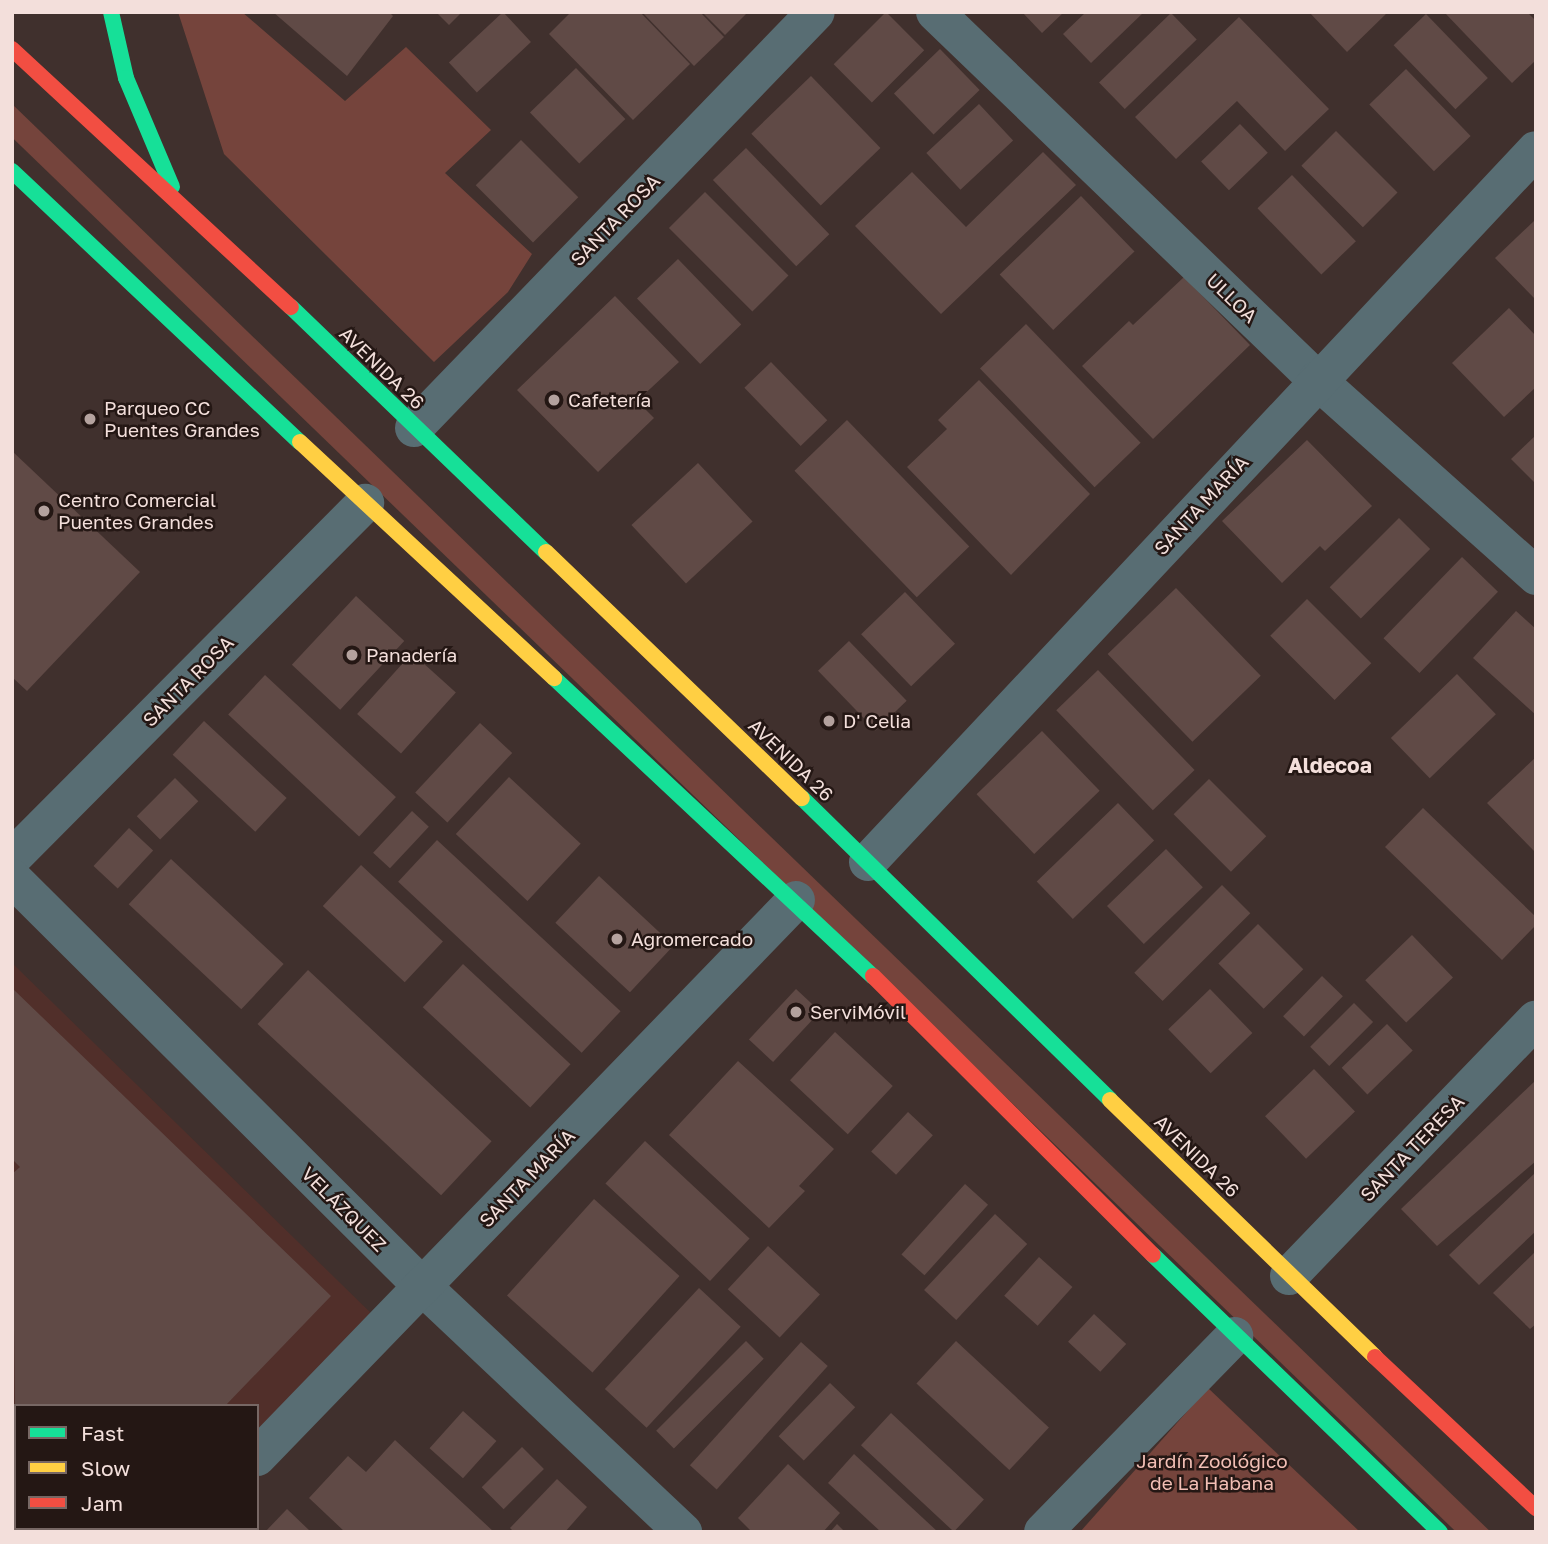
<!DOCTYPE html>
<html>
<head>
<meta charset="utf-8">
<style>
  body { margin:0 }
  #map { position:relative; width:1548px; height:1544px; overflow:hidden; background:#40302d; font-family:"Golos Text",sans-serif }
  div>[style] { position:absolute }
  .built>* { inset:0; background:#512f2a }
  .green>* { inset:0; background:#75443c; transform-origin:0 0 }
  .building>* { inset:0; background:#604a46; transform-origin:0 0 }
  .street>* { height:38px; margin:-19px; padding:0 19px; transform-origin:19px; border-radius:19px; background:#586d73 }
  .fast>* { height:16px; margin:-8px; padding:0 8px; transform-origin:8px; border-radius:8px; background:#16e098 }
  .slow>* { height:16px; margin:-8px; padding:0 8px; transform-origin:8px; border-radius:8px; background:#ffcf43 }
  .jam>* { height:16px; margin:-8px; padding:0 8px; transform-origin:8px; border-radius:8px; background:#f24e42 }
  .dots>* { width:19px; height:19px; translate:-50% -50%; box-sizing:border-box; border:4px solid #241714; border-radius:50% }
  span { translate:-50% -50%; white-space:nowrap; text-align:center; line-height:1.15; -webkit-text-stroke:5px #241714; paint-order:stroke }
  .street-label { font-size:19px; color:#f3dfdb }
  .poi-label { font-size:19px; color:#f3dfdb }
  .left { translate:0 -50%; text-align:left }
  .park-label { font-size:19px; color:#f2bfb5 }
  .neighbourhood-label { font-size:21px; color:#f3dfdb; font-weight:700 }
  .frame { position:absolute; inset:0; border:14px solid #f3dfdb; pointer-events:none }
  .legend { position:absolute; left:14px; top:1404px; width:245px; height:126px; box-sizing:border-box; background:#241714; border:2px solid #776764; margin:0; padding:9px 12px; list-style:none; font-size:21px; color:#f3dfdb }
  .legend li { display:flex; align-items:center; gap:14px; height:35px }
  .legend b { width:35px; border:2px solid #776764 }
</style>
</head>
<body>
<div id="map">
  <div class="built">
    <div style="clip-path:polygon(12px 963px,374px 1316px,257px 1434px,257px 1406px,16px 1406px,16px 1528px,163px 1528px,159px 1532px,12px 1532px)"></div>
  </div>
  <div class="green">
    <div style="clip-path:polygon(178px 12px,242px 12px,345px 101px,406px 47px,491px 130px,445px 173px,532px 254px,508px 292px,434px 362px,224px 154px)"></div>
    <div style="left:12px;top:104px;width:2068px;height:24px;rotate:44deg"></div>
    <div style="clip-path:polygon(1208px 1388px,1360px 1532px,1080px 1532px)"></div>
  </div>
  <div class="building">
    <div style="clip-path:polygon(273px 12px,389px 12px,393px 16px,347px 76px)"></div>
    <div style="clip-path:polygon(436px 12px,462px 12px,449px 25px)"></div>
    <div style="left:503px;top:12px;width:41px;height:74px;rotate:47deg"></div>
    <div style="clip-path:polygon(571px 12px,640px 12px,690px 64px,633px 120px,549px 34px)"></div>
    <div style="clip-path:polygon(642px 12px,700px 12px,724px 37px,694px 66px)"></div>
    <div style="clip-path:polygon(702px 12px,748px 12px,725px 35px)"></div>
    <div style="left:886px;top:12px;width:54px;height:74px;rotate:45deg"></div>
    <div style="clip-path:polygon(1022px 12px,1064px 12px,1042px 33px)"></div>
    <div style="clip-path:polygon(1086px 12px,1144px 12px,1091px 63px,1063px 34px)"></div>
    <div style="clip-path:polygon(1309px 12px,1388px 12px,1347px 52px)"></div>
    <div style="clip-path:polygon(1444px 12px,1527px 12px,1536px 21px,1536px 60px,1512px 83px)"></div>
    <div style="left:1171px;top:13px;width:37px;height:100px;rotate:46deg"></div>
    <div style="left:1426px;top:14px;width:89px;height:45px;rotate:46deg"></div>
    <div style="clip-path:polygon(1239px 17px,1329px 109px,1285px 151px,1237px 101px,1176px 159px,1135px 117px)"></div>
    <div style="left:940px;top:49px;width:57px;height:64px;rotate:46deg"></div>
    <div style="left:576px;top:68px;width:71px;height:64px;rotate:46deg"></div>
    <div style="left:1406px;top:69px;width:93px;height:51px;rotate:46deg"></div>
    <div style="left:811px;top:76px;width:100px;height:83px;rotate:46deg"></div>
    <div style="left:979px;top:104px;width:50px;height:72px;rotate:47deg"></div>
    <div style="left:1240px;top:124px;width:40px;height:54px;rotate:46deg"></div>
    <div style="left:1336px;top:131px;width:87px;height:49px;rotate:45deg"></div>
    <div style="left:521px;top:140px;width:81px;height:64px;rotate:45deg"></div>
    <div style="left:746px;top:148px;width:120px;height:46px;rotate:46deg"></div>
    <div style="clip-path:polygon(1043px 152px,1076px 185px,941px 314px,855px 226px,912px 172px,966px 227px)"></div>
    <div style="left:1292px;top:175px;width:92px;height:48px;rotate:46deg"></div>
    <div style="left:705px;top:192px;width:118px;height:51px;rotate:45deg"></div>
    <div style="left:1081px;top:196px;width:77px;height:113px;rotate:46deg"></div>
    <div style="clip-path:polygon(1534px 221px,1536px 222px,1536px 300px,1495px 258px)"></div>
    <div style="left:678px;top:259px;width:91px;height:57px;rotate:46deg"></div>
    <div style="clip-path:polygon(1184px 277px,1250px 345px,1153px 439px,1082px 366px,1129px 321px,1133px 325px)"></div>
    <div style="clip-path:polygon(615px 296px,679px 362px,637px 401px,654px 418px,598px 472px,517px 390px)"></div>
    <div style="clip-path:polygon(1509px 308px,1536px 336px,1536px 387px,1504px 417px,1452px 363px)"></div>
    <div style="left:1026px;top:324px;width:165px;height:64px;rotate:46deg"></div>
    <div style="left:771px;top:362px;width:81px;height:37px;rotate:46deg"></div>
    <div style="clip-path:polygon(979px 380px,1090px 494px,1011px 575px,907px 467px,947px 429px,938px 420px)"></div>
    <div style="left:847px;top:420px;width:176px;height:73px;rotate:46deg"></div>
    <div style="clip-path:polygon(1536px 435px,1536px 484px,1511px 459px)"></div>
    <div style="clip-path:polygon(1307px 440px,1372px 506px,1325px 551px,1320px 546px,1282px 583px,1222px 521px)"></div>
    <div style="clip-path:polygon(12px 451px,140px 572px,27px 691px,12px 677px)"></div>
    <div style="left:698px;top:463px;width:80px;height:91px;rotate:47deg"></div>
    <div style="left:1399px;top:518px;width:44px;height:98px;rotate:45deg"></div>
    <div style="left:1462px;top:557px;width:50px;height:113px;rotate:44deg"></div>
    <div style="left:1176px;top:588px;width:122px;height:95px;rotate:46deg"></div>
    <div style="left:905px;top:592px;width:72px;height:61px;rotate:46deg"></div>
    <div style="left:356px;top:596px;width:66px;height:94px;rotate:43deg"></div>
    <div style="left:1307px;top:599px;width:91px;height:52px;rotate:45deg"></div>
    <div style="clip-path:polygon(1516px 611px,1536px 629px,1536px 715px,1473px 658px)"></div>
    <div style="left:849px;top:641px;width:83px;height:43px;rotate:46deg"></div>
    <div style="left:412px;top:653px;width:59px;height:82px;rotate:42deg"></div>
    <div style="left:1098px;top:670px;width:139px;height:58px;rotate:46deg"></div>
    <div style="left:1457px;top:674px;width:56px;height:92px;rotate:46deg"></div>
    <div style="left:265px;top:675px;width:179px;height:54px;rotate:43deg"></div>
    <div style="left:204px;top:721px;width:113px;height:46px;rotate:43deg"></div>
    <div style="left:480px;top:723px;width:44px;height:95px;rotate:43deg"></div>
    <div style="left:1042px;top:731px;width:83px;height:91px;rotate:46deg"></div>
    <div style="clip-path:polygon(1536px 757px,1536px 853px,1487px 803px)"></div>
    <div style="left:509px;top:777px;width:98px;height:78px;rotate:43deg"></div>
    <div style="left:175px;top:778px;width:33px;height:54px;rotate:45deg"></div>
    <div style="left:1209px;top:779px;width:81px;height:50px;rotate:45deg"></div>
    <div style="left:1118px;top:803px;width:52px;height:113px;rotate:46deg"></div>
    <div style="clip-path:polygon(1423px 808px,1536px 917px,1536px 925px,1502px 960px,1385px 847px)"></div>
    <div style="left:412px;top:811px;width:23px;height:57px;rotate:43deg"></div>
    <div style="left:129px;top:828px;width:33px;height:52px;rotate:43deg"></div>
    <div style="left:437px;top:840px;width:251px;height:57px;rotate:43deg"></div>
    <div style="left:1166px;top:849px;width:53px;height:82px;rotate:46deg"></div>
    <div style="left:171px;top:859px;width:154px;height:62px;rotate:43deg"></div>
    <div style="left:361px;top:865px;width:112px;height:56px;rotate:43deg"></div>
    <div style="left:599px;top:876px;width:102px;height:64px;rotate:43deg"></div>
    <div style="left:1222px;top:885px;width:40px;height:124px;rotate:45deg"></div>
    <div style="left:1258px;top:924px;width:64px;height:56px;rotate:45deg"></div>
    <div style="left:1412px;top:935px;width:59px;height:65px;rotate:46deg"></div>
    <div style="left:463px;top:964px;width:147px;height:59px;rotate:43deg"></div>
    <div style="left:308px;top:970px;width:251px;height:74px;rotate:43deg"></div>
    <div style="left:1322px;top:976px;width:29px;height:56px;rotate:44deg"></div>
    <div style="clip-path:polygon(12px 988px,331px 1296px,225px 1406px,16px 1406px,16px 1483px,12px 1174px,20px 1167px,12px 1159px)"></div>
    <div style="left:796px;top:989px;width:33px;height:69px;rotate:43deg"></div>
    <div style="left:1210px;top:989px;width:61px;height:58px;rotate:46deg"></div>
    <div style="left:1354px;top:1003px;width:27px;height:62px;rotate:45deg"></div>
    <div style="left:1387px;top:1024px;width:37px;height:63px;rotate:46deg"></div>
    <div style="left:835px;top:1032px;width:79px;height:66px;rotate:43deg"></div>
    <div style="clip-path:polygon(738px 1061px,834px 1149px,799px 1186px,805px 1191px,769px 1228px,669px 1135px)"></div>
    <div style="left:1314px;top:1069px;width:59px;height:68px;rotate:46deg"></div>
    <div style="clip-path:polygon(1536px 1080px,1536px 1161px,1437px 1246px,1401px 1209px)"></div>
    <div style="left:908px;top:1112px;width:34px;height:54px;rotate:43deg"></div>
    <div style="left:645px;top:1141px;width:143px;height:58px;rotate:43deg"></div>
    <div style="clip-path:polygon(1536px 1172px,1536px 1231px,1479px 1285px,1449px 1255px)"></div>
    <div style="left:965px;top:1184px;width:31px;height:95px;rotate:42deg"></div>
    <div style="left:594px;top:1199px;width:115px;height:130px;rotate:42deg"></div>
    <div style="left:995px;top:1214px;width:44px;height:104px;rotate:43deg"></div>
    <div style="left:768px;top:1246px;width:71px;height:59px;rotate:43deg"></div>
    <div style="clip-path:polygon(1536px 1251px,1536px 1324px,1530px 1329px,1493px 1293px)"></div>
    <div style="left:1039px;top:1257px;width:45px;height:52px;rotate:42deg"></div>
    <div style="left:699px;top:1288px;width:57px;height:138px;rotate:43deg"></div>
    <div style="left:1094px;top:1314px;width:44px;height:38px;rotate:43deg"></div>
    <div style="left:746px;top:1341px;width:25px;height:127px;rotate:45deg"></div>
    <div style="left:956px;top:1341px;width:127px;height:58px;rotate:43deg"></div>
    <div style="left:801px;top:1342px;width:36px;height:166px;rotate:42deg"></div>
    <div style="left:830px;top:1383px;width:35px;height:74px;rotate:44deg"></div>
    <div style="left:463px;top:1411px;width:45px;height:50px;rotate:42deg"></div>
    <div style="left:891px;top:1413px;width:127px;height:44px;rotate:43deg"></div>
    <div style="clip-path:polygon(395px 1440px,494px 1532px,345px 1532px,309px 1498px,348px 1456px,366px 1472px)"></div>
    <div style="left:522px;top:1447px;width:31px;height:57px;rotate:45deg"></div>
    <div style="clip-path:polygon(854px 1454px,938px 1532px,881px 1532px,828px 1483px)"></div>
    <div style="clip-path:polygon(788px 1464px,840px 1513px,823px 1532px,752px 1532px,738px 1518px)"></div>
    <div style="clip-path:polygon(557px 1479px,587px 1507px,565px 1532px,514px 1532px,510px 1528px)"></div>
    <div style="clip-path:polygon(12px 1502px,16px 1528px,43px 1532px,12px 1532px)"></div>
    <div style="clip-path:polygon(287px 1509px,311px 1532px,265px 1532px)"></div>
    <div style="clip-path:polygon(837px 1524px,845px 1532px,830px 1532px)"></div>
    <div style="clip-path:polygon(63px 1528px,107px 1528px,103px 1532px)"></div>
  </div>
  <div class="street">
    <div style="left:935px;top:12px;width:530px;rotate:43.93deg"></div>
    <div style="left:1317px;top:380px;width:294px;rotate:41.8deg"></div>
    <div style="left:414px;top:428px;width:578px;rotate:-45.98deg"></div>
    <div style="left:12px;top:858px;width:501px;rotate:-45.16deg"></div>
    <div style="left:868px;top:862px;width:976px;rotate:-46.83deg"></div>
    <div style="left:12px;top:878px;width:578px;rotate:44.86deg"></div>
    <div style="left:422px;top:1286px;width:359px;rotate:43.3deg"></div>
    <div style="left:1289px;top:1276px;width:356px;rotate:-46.1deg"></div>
    <div style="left:257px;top:1457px;width:775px;rotate:-45.94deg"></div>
    <div style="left:184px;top:1532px;width:6px;rotate:-45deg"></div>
    <div style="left:1043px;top:1532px;width:274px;rotate:-45.7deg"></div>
  </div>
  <div class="fast">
    <div style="left:111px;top:12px;width:68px;rotate:77.2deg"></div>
    <div style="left:126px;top:78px;width:118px;rotate:67.1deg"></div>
    <div style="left:12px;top:171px;width:395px;rotate:43.3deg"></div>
    <div style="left:291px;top:307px;width:354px;rotate:43.9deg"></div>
    <div style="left:554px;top:678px;width:437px;rotate:43.1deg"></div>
    <div style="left:802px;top:798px;width:431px;rotate:44.4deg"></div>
    <div style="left:1153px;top:1255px;width:399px;rotate:44deg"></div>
  </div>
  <div class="slow">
    <div style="left:300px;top:442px;width:347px;rotate:42.9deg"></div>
    <div style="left:546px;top:552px;width:355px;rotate:43.9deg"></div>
    <div style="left:1110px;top:1100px;width:369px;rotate:44.1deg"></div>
  </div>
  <div class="jam">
    <div style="left:12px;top:49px;width:380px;rotate:42.8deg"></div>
    <div style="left:873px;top:976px;width:395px;rotate:44.9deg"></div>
    <div style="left:1375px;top:1357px;width:221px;rotate:43.2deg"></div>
  </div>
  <div class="dots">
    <div style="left:554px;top:400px;background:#b4a29e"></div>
    <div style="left:90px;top:419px;background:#b4a29e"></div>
    <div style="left:44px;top:511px;background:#b4a29e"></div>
    <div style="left:352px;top:655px;background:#b4a29e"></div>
    <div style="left:829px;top:721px;background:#b4a29e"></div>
    <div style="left:617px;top:939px;background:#b4a29e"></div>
    <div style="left:796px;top:1012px;background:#b4a29e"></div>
  </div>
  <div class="street-label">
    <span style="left:615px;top:220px;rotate:-46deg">SANTA ROSA</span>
    <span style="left:1232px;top:298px;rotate:44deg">ULLOA</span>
    <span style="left:382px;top:368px;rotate:44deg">AVENIDA 26</span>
    <span style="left:1201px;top:505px;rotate:-47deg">SANTA MARÍA</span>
    <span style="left:188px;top:681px;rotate:-45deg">SANTA ROSA</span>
    <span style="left:791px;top:760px;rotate:44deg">AVENIDA 26</span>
    <span style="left:1412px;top:1148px;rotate:-46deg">SANTA TERESA</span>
    <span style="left:1197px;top:1156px;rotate:44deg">AVENIDA 26</span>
    <span style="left:527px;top:1178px;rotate:-46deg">SANTA MARÍA</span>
    <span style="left:344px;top:1209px;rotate:45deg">VELÁZQUEZ</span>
  </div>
  <div class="poi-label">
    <span class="left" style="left:568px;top:400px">Cafetería</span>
    <span class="left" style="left:104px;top:419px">Parqueo CC<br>Puentes Grandes</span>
    <span class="left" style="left:58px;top:511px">Centro Comercial<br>Puentes Grandes</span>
    <span class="left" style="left:366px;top:655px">Panadería</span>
    <span class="left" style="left:843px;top:721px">D' Celia</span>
    <span class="left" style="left:631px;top:939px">Agromercado</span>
    <span class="left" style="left:810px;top:1012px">ServiMóvil</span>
  </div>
  <div class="park-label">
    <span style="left:1212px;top:1472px">Jardín Zoológico<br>de La Habana</span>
  </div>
  <div class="neighbourhood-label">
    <span style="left:1330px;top:765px">Aldecoa</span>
  </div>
  <div class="frame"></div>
  <ul class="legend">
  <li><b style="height:9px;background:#16e098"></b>Fast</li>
  <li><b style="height:9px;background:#ffcf43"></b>Slow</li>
  <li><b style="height:9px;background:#f24e42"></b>Jam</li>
  </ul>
</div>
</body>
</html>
